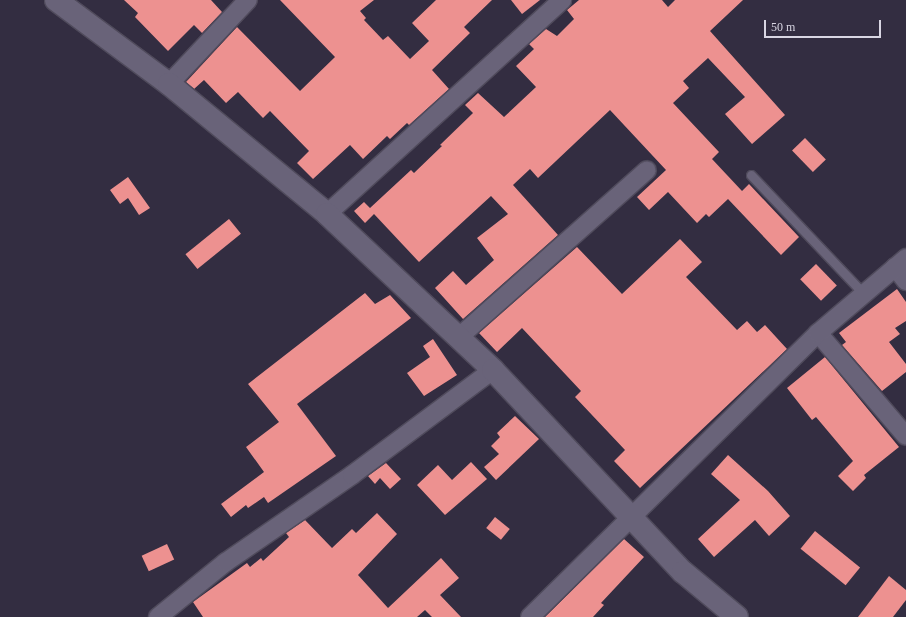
<!DOCTYPE html>
<html>
<head>
<meta charset="utf-8">
<style>
  body { margin:0 }
  #map { position:relative; width:906px; height:617px; overflow:hidden; background:#332d41; font-family:"Times New Roman",serif }
  div>[style] { position:absolute }
  .building>* { inset:0; background:#ed9190; transform-origin:0 0 }
  .roads { filter:drop-shadow(1px 0 #504b5c) drop-shadow(-1px 0 #504b5c) drop-shadow(0 1px #504b5c) drop-shadow(0 -1px #504b5c) }
  .service>* { height:9px; margin:-4.5px; padding:0 4.5px; transform-origin:4.5px; border-radius:4.5px; background:#696379 }
  .minor>* { height:18px; margin:-9px; padding:0 9px; transform-origin:9px; border-radius:9px; background:#696379 }
  .tertiary>* { height:22px; margin:-11px; padding:0 11px; transform-origin:11px; border-radius:11px; background:#696379 }
  span { translate:-50% -50%; white-space:nowrap; text-align:center; line-height:1.15; -webkit-text-stroke:4px #332d41; paint-order:stroke }
  .scale { position:absolute; left:764px; top:20px; width:117px; height:18px; box-sizing:border-box; border:2px solid #d9d6e3; border-top:0; padding-left:5px; font-size:12px; line-height:14px; white-space:nowrap; color:#d9d6e3; -webkit-text-stroke:3px #332d41; paint-order:stroke }
</style>
</head>
<body>
<div id="map">
  <div class="building">
    <div style="clip-path:polygon(124px 0,211px 0,222px 12px,202px 33px,194px 25px,168px 51px,135px 17px,138px 13px)"></div>
    <div style="clip-path:polygon(280px 0,374px 0,360px 11px,366px 18px,364px 20px,383px 40px,388px 36px,410px 59px,429px 41px,412px 23px,436px 0,492px 0,464px 27px,470px 33px,432px 70px,449px 89px,409px 125px,407px 123px,390px 139px,387px 136px,363px 159px,350px 145px,313px 179px,297px 163px,309px 151px,270px 111px,263px 118px,238px 92px,226px 103px,204px 80px,194px 89px,186px 82px,237px 27px,300px 91px,335px 57px)"></div>
    <div style="clip-path:polygon(511px 0,540px 0,522px 14px)"></div>
    <div style="clip-path:polygon(579px 0,662px 0,668px 7px,675px 0,743px 0,710px 31px,785px 115px,752px 144px,725px 114px,745px 97px,708px 58px,683px 81px,689px 88px,673px 103px,719px 152px,712px 159px,742px 191px,749px 184px,799px 237px,781px 255px,728px 199px,709px 217px,706px 214px,697px 223px,668px 192px,649px 210px,637px 197px,666px 170px,610px 110px,538px 178px,530px 169px,513px 185px,558px 235px,463px 319px,435px 288px,453px 271px,466px 285px,494px 260px,477px 238px,508px 214px,491px 196px,419px 262px,374px 214px,365px 223px,354px 211px,364px 202px,370px 208px,411px 170px,414px 173px,442px 146px,440px 145px,473px 113px,465px 105px,478px 93px,504px 117px,536px 87px,516px 66px,534px 49px,529px 44px,546px 29px,557px 36px,574px 19px,567px 10px)"></div>
    <div style="left:805px;top:138px;width:30px;height:18px;rotate:46deg"></div>
    <div style="clip-path:polygon(128px 177px,150px 208px,139px 215px,128px 198px,120px 204px,110px 190px)"></div>
    <div style="left:229px;top:219px;width:19px;height:56px;rotate:51deg"></div>
    <div style="clip-path:polygon(680px 239px,702px 262px,686px 277px,737px 330px,747px 321px,757px 332px,765px 325px,787px 349px,640px 488px,614px 461px,625px 450px,575px 397px,581px 391px,522px 328px,497px 352px,479px 333px,577px 247px,622px 294px)"></div>
    <div style="left:816px;top:264px;width:30px;height:22px;rotate:46deg"></div>
    <div style="clip-path:polygon(897px 289px,906px 302px,906px 321px,895px 328px,900px 334px,889px 342px,906px 364px,906px 372px,882px 391px,842px 345px,846px 342px,839px 333px)"></div>
    <div style="clip-path:polygon(365px 293px,375px 304px,390px 295px,411px 318px,297px 404px,336px 456px,268px 503px,264px 497px,248px 508px,246px 505px,231px 517px,221px 504px,264px 472px,246px 447px,279px 422px,248px 384px)"></div>
    <div style="clip-path:polygon(433px 339px,457px 375px,424px 396px,407px 373px,430px 357px,423px 346px)"></div>
    <div style="clip-path:polygon(825px 357px,899px 447px,864px 475px,866px 478px,853px 491px,838px 476px,853px 461px,816px 417px,812px 420px,787px 388px)"></div>
    <div style="clip-path:polygon(515px 416px,539px 439px,496px 480px,484px 467px,499px 454px,491px 446px,500px 437px,497px 433px)"></div>
    <div style="clip-path:polygon(728px 455px,768px 491px,790px 516px,769px 536px,755px 520px,714px 557px,698px 539px,740px 500px,711px 474px)"></div>
    <div style="clip-path:polygon(471px 462px,487px 479px,445px 515px,417px 485px,438px 465px,452px 480px)"></div>
    <div style="clip-path:polygon(386px 463px,401px 479px,390px 489px,380px 478px,375px 484px,368px 476px)"></div>
    <div style="clip-path:polygon(377px 513px,397px 534px,358px 575px,388px 608px,441px 558px,459px 578px,440px 595px,461px 617px,432px 617px,425px 610px,417px 617px,203px 617px,193px 602px,247px 563px,250px 567px,261px 558px,263px 561px,289px 537px,286px 533px,305px 520px,332px 548px,352px 529px,356px 533px)"></div>
    <div style="left:495px;top:517px;width:19px;height:14px;rotate:39deg"></div>
    <div style="left:815px;top:531px;width:58px;height:23px;rotate:39deg"></div>
    <div style="clip-path:polygon(624px 539px,644px 557px,601px 603px,604px 605px,593px 617px,545px 617px)"></div>
    <div style="left:167px;top:544px;width:17px;height:28px;rotate:65deg"></div>
    <div style="clip-path:polygon(889px 576px,906px 590px,906px 600px,893px 617px,858px 617px)"></div>
  </div>
  <div class="roads">
    <div class="service">
      <div style="left:751px;top:175px;width:163px;rotate:46.5deg"></div>
    </div>
    <div class="minor">
      <div style="left:169px;top:84px;width:115px;rotate:-46.8deg"></div>
      <div style="left:327px;top:214px;width:318px;rotate:-42.3deg"></div>
      <div style="left:895px;top:267px;width:18px;rotate:52deg"></div>
      <div style="left:818px;top:333px;width:135px;rotate:49.5deg"></div>
      <div style="left:459px;top:337px;width:251px;rotate:-41.6deg"></div>
      <div style="left:158px;top:617px;width:87px;rotate:-39deg"></div>
      <div style="left:226px;top:562px;width:153px;rotate:-34.6deg"></div>
      <div style="left:352px;top:475px;width:176px;rotate:-36.7deg"></div>
      <div style="left:530px;top:617px;width:404px;rotate:-44.6deg"></div>
      <div style="left:818px;top:333px;width:116px;rotate:-40.4deg"></div>
    </div>
    <div class="tertiary">
      <div style="left:56px;top:0;width:141px;rotate:36.6deg"></div>
      <div style="left:169px;top:84px;width:205px;rotate:39.4deg"></div>
      <div style="left:327px;top:214px;width:228px;rotate:43.2deg"></div>
      <div style="left:493px;top:370px;width:277px;rotate:46.8deg"></div>
      <div style="left:683px;top:572px;width:70px;rotate:39.8deg"></div>
    </div>
  </div>
  <div class="scale">50 m</div>
</div>
</body>
</html>
